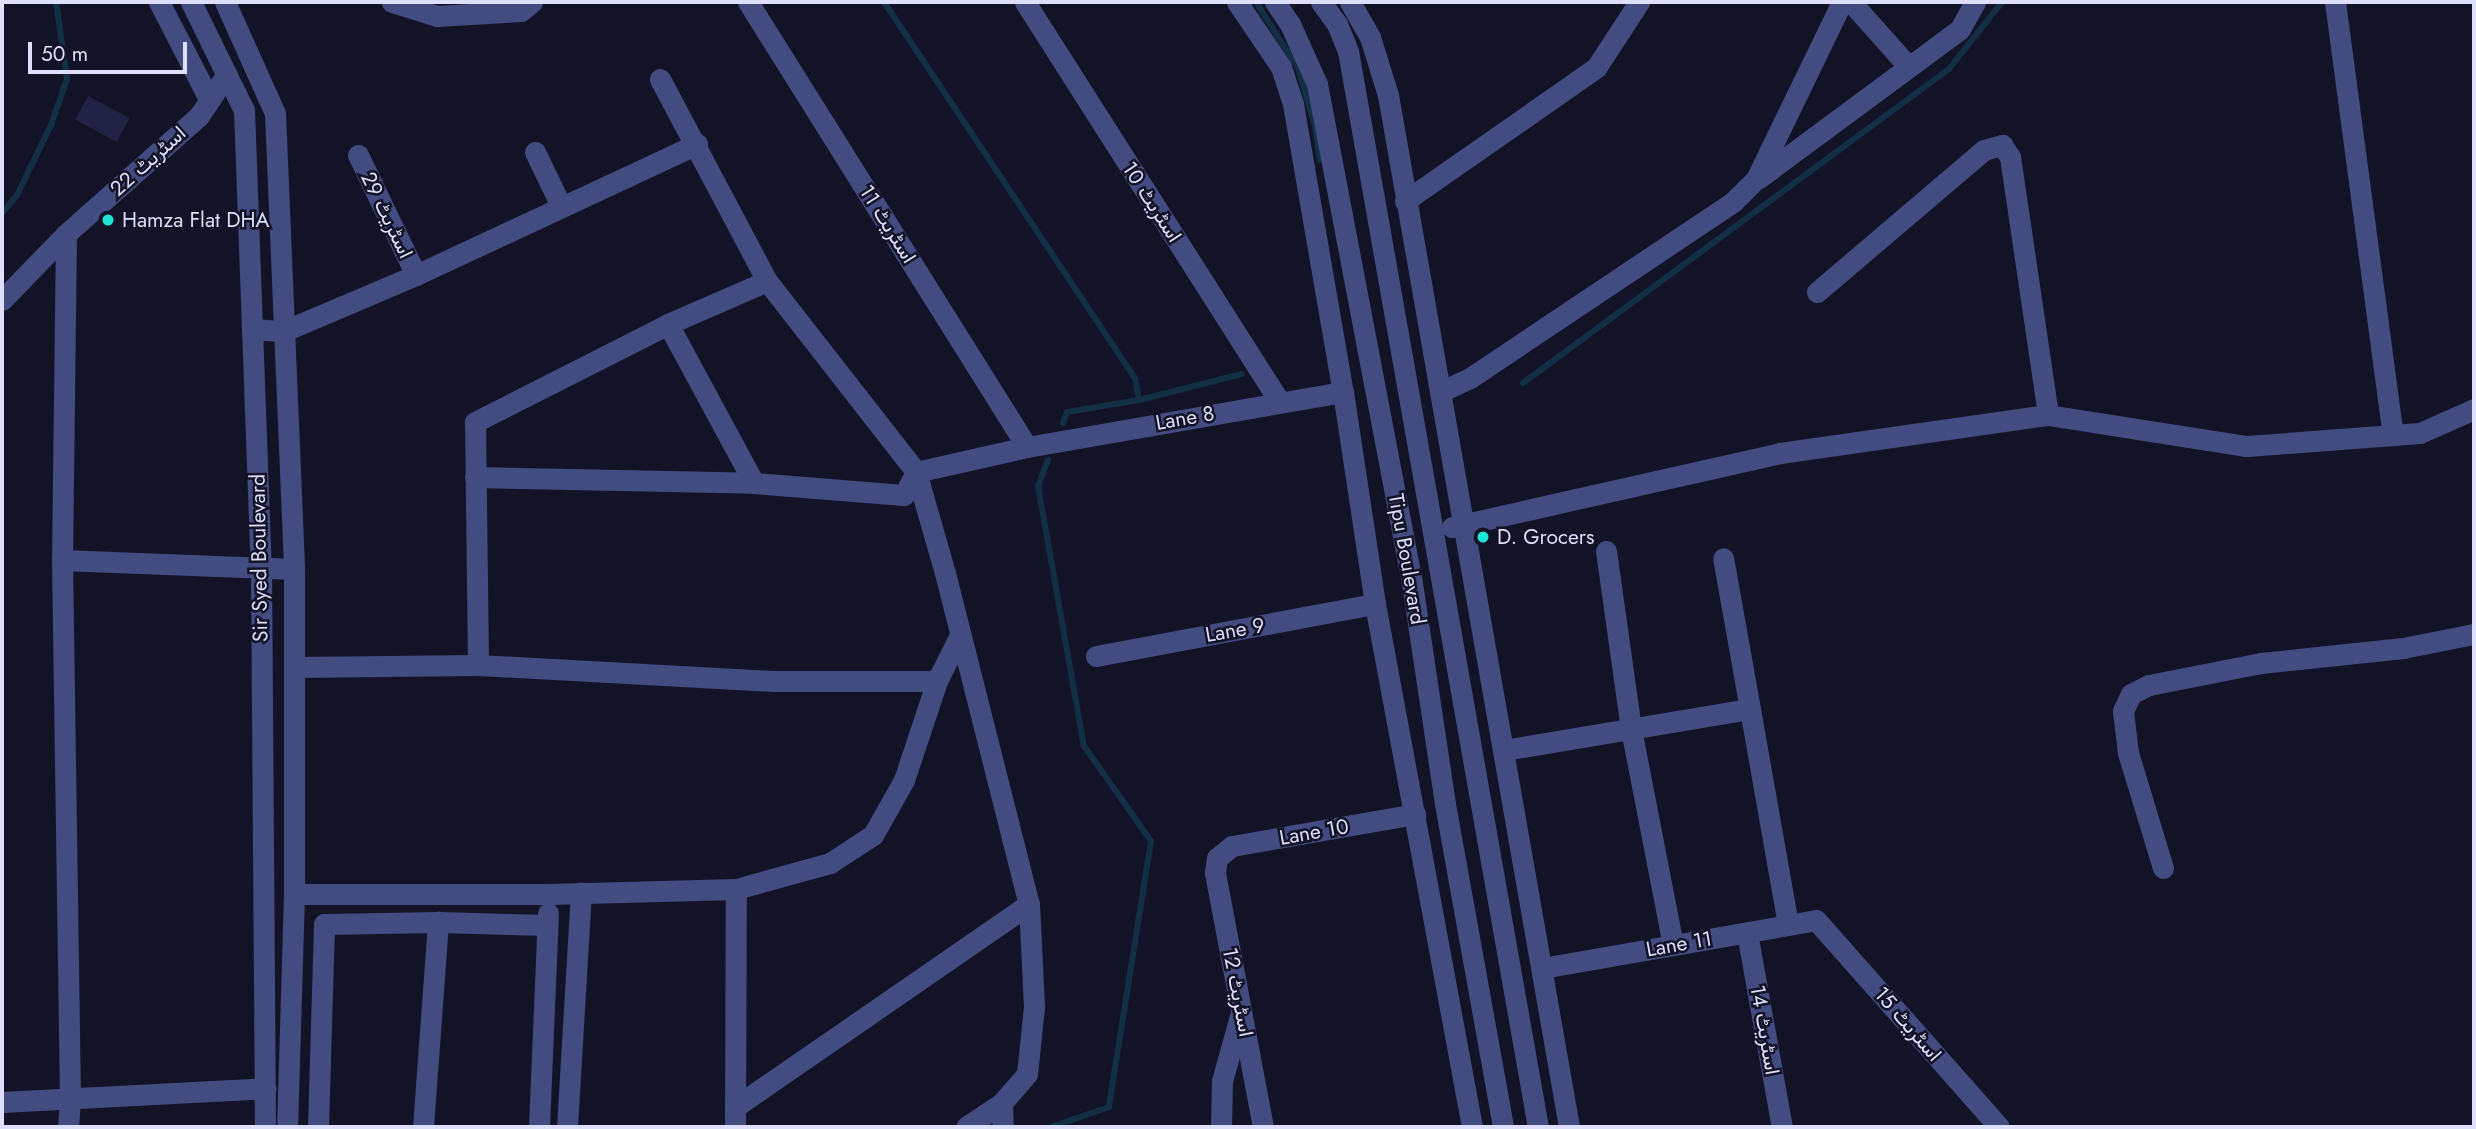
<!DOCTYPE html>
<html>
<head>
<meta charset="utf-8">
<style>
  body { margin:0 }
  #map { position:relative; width:2476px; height:1129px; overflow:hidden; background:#131327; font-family:Jost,Vazirmatn,sans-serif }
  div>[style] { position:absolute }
  .stream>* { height:6px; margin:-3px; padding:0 3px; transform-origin:3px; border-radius:3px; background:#132f46 }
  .building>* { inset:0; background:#222146; transform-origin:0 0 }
  .minor>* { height:21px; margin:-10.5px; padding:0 10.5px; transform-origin:10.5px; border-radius:10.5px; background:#434c81 }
  .dots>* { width:19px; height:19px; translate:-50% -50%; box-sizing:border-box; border:4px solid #131327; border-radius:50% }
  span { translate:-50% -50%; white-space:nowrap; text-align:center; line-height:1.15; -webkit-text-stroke:5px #131327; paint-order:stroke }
  .street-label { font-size:21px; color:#dddffb }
  .poi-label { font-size:21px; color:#dddffb }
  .left { translate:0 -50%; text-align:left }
  .frame { position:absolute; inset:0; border:4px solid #dddffb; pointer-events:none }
  .scale { position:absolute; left:28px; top:42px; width:159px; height:32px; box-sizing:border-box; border:4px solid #dddffb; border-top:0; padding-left:9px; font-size:21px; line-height:24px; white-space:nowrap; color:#dddffb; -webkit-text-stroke:5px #131327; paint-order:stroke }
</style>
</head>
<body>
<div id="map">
  <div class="stream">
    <div style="left:884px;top:2px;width:453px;rotate:56.3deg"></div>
    <div style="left:1135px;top:379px;width:21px;rotate:79deg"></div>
    <div style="left:1256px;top:2px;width:78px;rotate:57.5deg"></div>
    <div style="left:1298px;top:68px;width:60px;rotate:73.7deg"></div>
    <div style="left:1315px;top:126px;width:34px;rotate:82deg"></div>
    <div style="left:2px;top:213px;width:23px;rotate:-50deg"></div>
    <div style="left:17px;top:195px;width:78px;rotate:-64.1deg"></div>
    <div style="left:51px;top:125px;width:49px;rotate:-70.8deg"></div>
    <div style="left:67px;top:79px;width:78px;rotate:-98.1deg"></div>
    <div style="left:1523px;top:383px;width:529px;rotate:-36.39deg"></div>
    <div style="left:1949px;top:69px;width:85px;rotate:-51.7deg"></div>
    <div style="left:1063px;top:423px;width:12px;rotate:-70deg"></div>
    <div style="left:1067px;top:412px;width:73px;rotate:-9.5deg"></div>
    <div style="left:1139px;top:400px;width:106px;rotate:-14.2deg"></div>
    <div style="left:1048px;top:460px;width:28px;rotate:111deg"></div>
    <div style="left:1038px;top:486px;width:264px;rotate:80deg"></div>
    <div style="left:1084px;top:746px;width:116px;rotate:54.8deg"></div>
    <div style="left:1151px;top:841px;width:269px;rotate:99deg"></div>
    <div style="left:1109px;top:1107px;width:61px;rotate:161deg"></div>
  </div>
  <div class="building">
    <div style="left:88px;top:96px;width:47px;height:27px;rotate:28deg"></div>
  </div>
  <div class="minor">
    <div style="left:159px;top:2px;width:109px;rotate:62.7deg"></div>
    <div style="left:191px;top:2px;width:120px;rotate:63.9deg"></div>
    <div style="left:244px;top:110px;width:457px;rotate:87.9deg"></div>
    <div style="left:261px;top:567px;width:560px;rotate:89.59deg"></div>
    <div style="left:225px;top:2px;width:122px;rotate:65.8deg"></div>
    <div style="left:275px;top:113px;width:456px;rotate:87.6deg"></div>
    <div style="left:294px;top:569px;width:325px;rotate:90deg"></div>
    <div style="left:294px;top:894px;width:233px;rotate:91.7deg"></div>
    <div style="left:392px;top:2px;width:47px;rotate:17.3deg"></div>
    <div style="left:437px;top:16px;width:84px;rotate:-3.4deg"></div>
    <div style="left:521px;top:11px;width:14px;rotate:-39deg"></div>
    <div style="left:748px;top:2px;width:525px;rotate:57.91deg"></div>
    <div style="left:1025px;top:2px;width:474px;rotate:57.5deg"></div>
    <div style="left:1237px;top:2px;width:78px;rotate:55.9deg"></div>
    <div style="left:1281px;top:67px;width:39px;rotate:72deg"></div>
    <div style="left:1293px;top:104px;width:292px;rotate:80.2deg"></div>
    <div style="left:1343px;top:392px;width:214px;rotate:81.4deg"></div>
    <div style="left:1375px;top:604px;width:532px;rotate:79.49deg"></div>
    <div style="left:1275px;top:2px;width:27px;rotate:56deg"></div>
    <div style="left:1290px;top:24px;width:66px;rotate:65.8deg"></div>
    <div style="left:1317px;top:84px;width:508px;rotate:79.22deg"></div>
    <div style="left:1412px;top:583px;width:223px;rotate:81.5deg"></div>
    <div style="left:1445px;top:804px;width:328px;rotate:79.8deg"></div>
    <div style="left:1321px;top:2px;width:27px;rotate:54deg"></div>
    <div style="left:1337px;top:24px;width:29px;rotate:68deg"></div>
    <div style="left:1348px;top:51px;width:1093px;rotate:79.99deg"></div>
    <div style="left:1350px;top:2px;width:40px;rotate:60.3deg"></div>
    <div style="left:1370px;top:37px;width:61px;rotate:72.8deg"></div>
    <div style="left:1388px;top:95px;width:1048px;rotate:80.05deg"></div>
    <div style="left:1851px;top:2px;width:87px;rotate:48.3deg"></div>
    <div style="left:2335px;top:2px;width:437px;rotate:82.4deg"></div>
    <div style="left:660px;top:79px;width:229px;rotate:62.1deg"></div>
    <div style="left:767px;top:281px;width:242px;rotate:52deg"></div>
    <div style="left:916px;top:472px;width:105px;rotate:74deg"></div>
    <div style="left:945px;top:573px;width:341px;rotate:75.8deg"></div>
    <div style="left:1029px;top:904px;width:103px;rotate:87.2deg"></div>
    <div style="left:1034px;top:1007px;width:67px;rotate:96deg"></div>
    <div style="left:1027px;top:1074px;width:38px;rotate:131deg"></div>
    <div style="left:1002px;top:1103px;width:43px;rotate:146.3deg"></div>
    <div style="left:535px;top:152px;width:60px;rotate:64.3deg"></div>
    <div style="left:358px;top:155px;width:133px;rotate:64.2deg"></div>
    <div style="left:1759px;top:178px;width:250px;rotate:-36.5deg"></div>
    <div style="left:1960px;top:29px;width:31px;rotate:-61deg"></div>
    <div style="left:1405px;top:201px;width:233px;rotate:-34.9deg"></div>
    <div style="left:1596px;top:68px;width:79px;rotate:-56.9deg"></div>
    <div style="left:66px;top:234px;width:326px;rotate:90.7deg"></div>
    <div style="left:62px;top:560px;width:539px;rotate:89.15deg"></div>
    <div style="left:70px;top:1099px;width:28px;rotate:94deg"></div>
    <div style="left:1817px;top:292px;width:219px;rotate:-40.4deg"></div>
    <div style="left:1984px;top:150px;width:19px;rotate:-16deg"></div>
    <div style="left:2002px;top:145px;width:14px;rotate:56deg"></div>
    <div style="left:2010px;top:157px;width:261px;rotate:81.6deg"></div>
    <div style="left:2px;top:300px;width:92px;rotate:-45.9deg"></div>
    <div style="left:66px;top:234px;width:178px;rotate:-41.6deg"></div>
    <div style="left:199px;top:116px;width:50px;rotate:-56.3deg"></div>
    <div style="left:668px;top:324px;width:181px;rotate:61.6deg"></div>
    <div style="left:252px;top:329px;width:32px;rotate:4deg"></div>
    <div style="left:284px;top:331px;width:143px;rotate:-23deg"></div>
    <div style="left:416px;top:275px;width:310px;rotate:-25deg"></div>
    <div style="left:1440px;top:392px;width:33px;rotate:-25deg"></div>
    <div style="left:1470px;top:378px;width:316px;rotate:-33.8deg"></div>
    <div style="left:1733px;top:202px;width:33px;rotate:-45deg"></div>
    <div style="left:1756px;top:179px;width:197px;rotate:-64.1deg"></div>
    <div style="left:475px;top:477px;width:279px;rotate:1.2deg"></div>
    <div style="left:754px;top:483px;width:150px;rotate:4.6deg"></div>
    <div style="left:904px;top:495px;width:26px;rotate:-62deg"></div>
    <div style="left:916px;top:472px;width:114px;rotate:-12.7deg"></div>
    <div style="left:1027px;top:447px;width:321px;rotate:-9.9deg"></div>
    <div style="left:1452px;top:527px;width:336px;rotate:-12.7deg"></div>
    <div style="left:1780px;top:453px;width:271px;rotate:-8.1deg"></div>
    <div style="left:2048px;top:415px;width:201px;rotate:8.9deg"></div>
    <div style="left:2247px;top:446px;width:173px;rotate:-4.3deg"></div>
    <div style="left:2420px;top:433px;width:59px;rotate:-24deg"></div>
    <div style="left:1606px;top:551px;width:180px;rotate:82deg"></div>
    <div style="left:1631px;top:729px;width:220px;rotate:79deg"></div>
    <div style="left:62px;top:560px;width:232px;rotate:2.2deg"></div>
    <div style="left:1096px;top:656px;width:284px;rotate:-10.6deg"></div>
    <div style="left:478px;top:665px;width:243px;rotate:-90.7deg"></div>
    <div style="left:475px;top:422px;width:216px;rotate:-26.9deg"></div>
    <div style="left:668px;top:324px;width:108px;rotate:-23.5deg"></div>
    <div style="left:295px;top:667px;width:183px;rotate:-0.6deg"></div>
    <div style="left:478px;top:665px;width:296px;rotate:3.1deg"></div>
    <div style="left:774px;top:681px;width:163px"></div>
    <div style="left:1750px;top:709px;width:219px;rotate:80deg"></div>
    <div style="left:1504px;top:750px;width:249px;rotate:-9.5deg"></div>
    <div style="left:1750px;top:709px;width:153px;rotate:-100.1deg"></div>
    <div style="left:2163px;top:868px;width:120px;rotate:-106.9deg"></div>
    <div style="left:2128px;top:753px;width:42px;rotate:-96.8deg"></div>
    <div style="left:2123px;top:711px;width:19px;rotate:-65deg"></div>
    <div style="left:2131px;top:694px;width:20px;rotate:-27deg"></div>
    <div style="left:2149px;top:685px;width:114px;rotate:-11.1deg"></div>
    <div style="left:2261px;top:663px;width:143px;rotate:-6deg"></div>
    <div style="left:2403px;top:648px;width:72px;rotate:-11.2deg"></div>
    <div style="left:294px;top:894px;width:255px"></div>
    <div style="left:549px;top:894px;width:187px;rotate:-1.5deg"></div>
    <div style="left:736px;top:889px;width:98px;rotate:-15.5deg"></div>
    <div style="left:830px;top:863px;width:51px;rotate:-33.1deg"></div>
    <div style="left:873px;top:835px;width:63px;rotate:-60.6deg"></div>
    <div style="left:904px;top:780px;width:104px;rotate:-71.6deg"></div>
    <div style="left:937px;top:681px;width:51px;rotate:-63.4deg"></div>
    <div style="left:1747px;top:933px;width:197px;rotate:79.8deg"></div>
    <div style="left:1542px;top:968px;width:278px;rotate:-9.9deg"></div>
    <div style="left:1816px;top:920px;width:276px;rotate:48.5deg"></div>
    <div style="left:2px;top:1102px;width:264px;rotate:-3deg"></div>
    <div style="left:1002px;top:1103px;width:24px;rotate:88deg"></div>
    <div style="left:735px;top:1107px;width:357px;rotate:-34.6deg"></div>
    <div style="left:318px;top:1127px;width:203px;rotate:-88.3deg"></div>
    <div style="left:324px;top:924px;width:114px;rotate:-1deg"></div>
    <div style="left:438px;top:922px;width:109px;rotate:1.6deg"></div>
    <div style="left:423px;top:1127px;width:206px;rotate:-85.8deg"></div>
    <div style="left:539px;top:1127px;width:214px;rotate:-87.6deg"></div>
    <div style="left:567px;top:1127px;width:235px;rotate:-86.6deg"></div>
    <div style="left:735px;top:1127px;width:238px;rotate:-89.8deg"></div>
    <div style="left:1221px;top:1127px;width:46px;rotate:-88.8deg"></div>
    <div style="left:1222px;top:1081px;width:67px;rotate:-74.5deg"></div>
    <div style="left:1263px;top:1127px;width:259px;rotate:-100.7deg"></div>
    <div style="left:1215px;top:872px;width:14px;rotate:-82deg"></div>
    <div style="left:1217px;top:858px;width:19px;rotate:-39deg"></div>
    <div style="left:1232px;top:846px;width:186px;rotate:-9.9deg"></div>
  </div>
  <div class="dots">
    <div style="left:108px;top:220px;background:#1ee6d7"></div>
    <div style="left:1483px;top:537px;background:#1ee6d7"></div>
  </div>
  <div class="street-label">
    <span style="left:148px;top:161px;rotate:-42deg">اسٹریٹ 22</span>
    <span style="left:1152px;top:202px;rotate:57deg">اسٹریٹ 10</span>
    <span style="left:387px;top:215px;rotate:64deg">اسٹریٹ 29</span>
    <span style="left:888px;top:224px;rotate:58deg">اسٹریٹ 11</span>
    <span style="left:1185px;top:418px;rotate:-10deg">Lane 8</span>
    <span style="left:259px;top:558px;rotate:-91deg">Sir Syed Boulevard</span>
    <span style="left:1407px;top:559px;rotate:80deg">Tipu Boulevard</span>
    <span style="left:1235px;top:630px;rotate:-10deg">Lane 9</span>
    <span style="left:1314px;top:832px;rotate:-10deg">Lane 10</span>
    <span style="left:1679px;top:944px;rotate:-10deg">Lane 11</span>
    <span style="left:1238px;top:992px;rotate:79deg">اسٹریٹ 12</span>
    <span style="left:1908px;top:1024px;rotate:49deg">اسٹریٹ 15</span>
    <span style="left:1765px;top:1030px;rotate:80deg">اسٹریٹ 14</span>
  </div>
  <div class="poi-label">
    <span class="left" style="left:122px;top:220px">Hamza Flat DHA</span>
    <span class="left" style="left:1497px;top:537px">D. Grocers</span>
  </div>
  <div class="frame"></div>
  <div class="scale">50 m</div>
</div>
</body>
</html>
